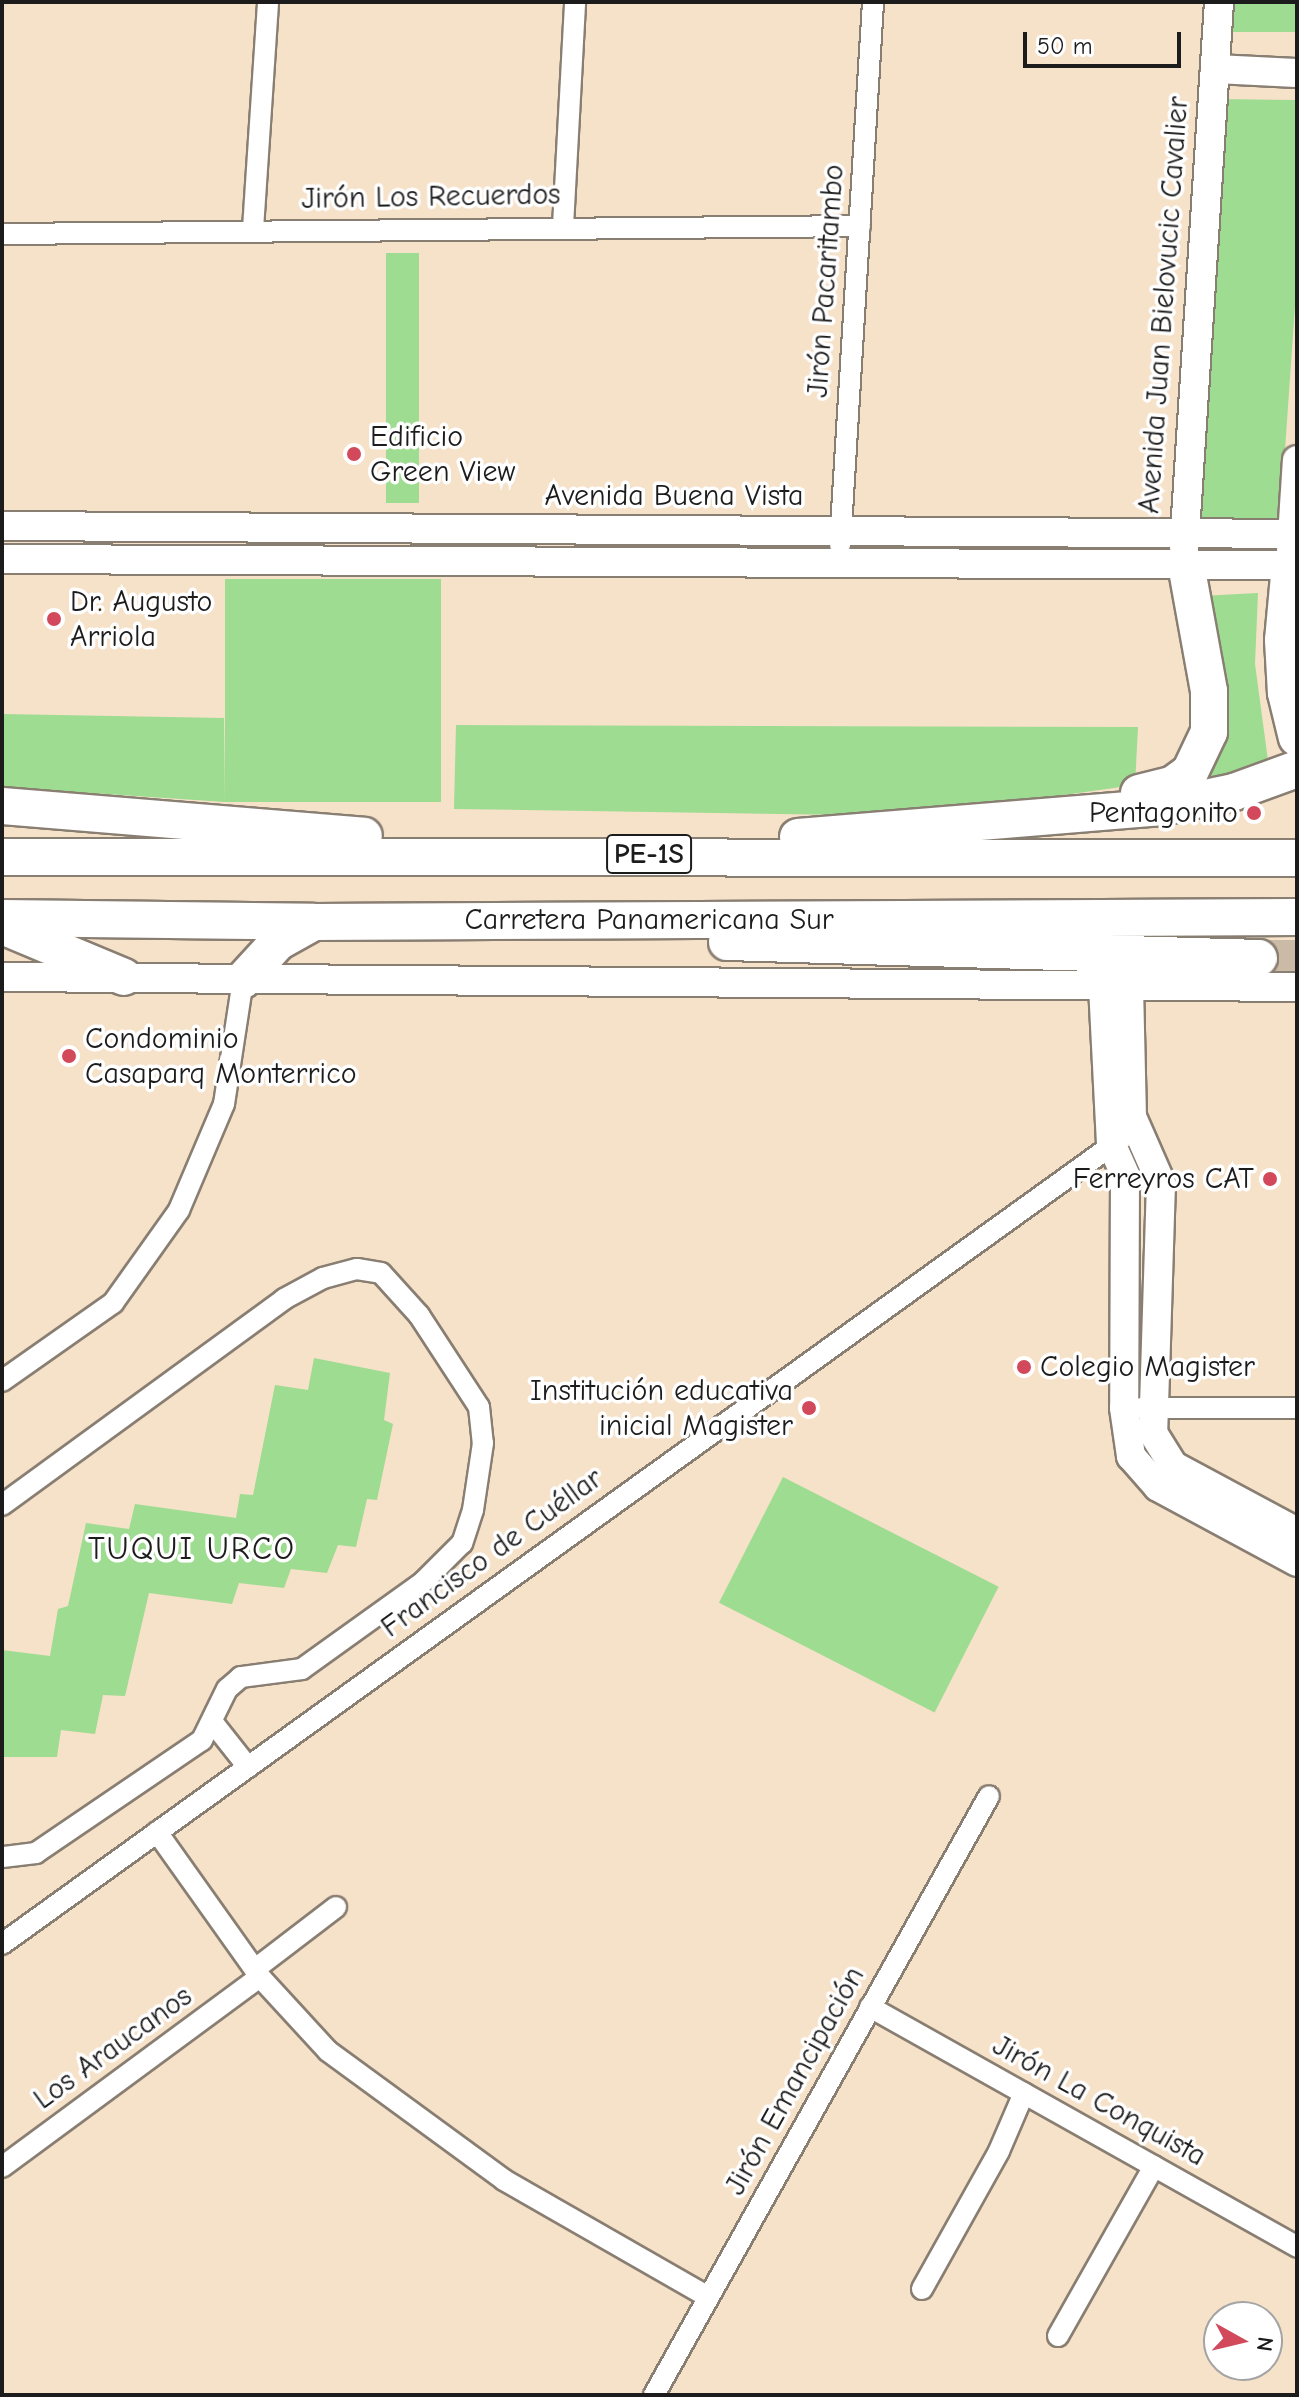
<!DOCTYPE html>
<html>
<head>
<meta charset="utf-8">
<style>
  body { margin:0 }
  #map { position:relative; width:1299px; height:2397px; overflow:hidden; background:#f6e1c9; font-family:"Comic Neue",sans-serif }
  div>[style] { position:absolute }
  .green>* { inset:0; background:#9edc91; transform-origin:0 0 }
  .highway-tunnel>* { height:36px; margin-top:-18px; transform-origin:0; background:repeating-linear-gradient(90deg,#cabaa6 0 36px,transparent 0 54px) }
  .roads { filter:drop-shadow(2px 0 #897e72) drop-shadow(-2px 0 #897e72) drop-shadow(0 2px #897e72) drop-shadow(0 -2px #897e72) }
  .street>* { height:20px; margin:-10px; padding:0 10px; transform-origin:10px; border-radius:10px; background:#fff }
  .secondary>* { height:28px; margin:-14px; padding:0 14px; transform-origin:14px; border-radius:14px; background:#fff }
  .highway>* { height:36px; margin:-18px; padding:0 18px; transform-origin:18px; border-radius:18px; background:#fff }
  .dots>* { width:22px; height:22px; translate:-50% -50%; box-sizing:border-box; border:4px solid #fff; border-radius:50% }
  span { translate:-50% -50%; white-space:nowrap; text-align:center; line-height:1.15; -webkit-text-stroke:7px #fff; paint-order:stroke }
  .shield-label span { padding:2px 6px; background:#fff; border:2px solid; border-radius:6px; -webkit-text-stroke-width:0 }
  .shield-label { font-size:28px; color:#1c1c1c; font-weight:700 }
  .street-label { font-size:30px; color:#1c1c1c }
  .poi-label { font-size:30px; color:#1c1c1c }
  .left { translate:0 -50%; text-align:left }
  .right { translate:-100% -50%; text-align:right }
  .neighbourhood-label { font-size:32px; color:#1c1c1c; letter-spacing:2px }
  .frame { position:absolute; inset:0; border:4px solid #1c1c1c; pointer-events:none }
  .north { position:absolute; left:1203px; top:2301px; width:80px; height:80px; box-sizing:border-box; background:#fff; border:2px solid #a4a4a4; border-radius:50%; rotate:98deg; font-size:22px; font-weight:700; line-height:32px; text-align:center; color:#1c1c1c }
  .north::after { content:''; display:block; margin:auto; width:28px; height:36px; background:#d1495b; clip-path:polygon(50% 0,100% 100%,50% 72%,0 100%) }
  .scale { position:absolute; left:1023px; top:32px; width:158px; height:36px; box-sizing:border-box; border:4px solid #1c1c1c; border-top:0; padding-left:10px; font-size:24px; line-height:28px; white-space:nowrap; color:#1c1c1c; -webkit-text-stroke:6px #fff; paint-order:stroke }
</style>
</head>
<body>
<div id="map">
  <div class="green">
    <div style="left:1230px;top:2px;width:67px;height:30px"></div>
    <div style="clip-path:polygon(1222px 99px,1297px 100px,1297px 277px,1280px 522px,1197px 523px)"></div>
    <div style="left:386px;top:253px;width:33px;height:250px"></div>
    <div style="left:225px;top:579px;width:216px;height:223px"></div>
    <div style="clip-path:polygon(1258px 593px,1255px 664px,1269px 768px,1201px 790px,1201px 596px)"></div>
    <div style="clip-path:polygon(2px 714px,224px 718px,225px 802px,2px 787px)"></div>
    <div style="clip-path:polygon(456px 725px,1138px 727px,1135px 785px,915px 816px,454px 809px)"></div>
    <div style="clip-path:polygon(314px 1358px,390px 1373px,384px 1420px,393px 1424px,377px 1500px,367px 1499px,356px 1547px,338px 1545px,327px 1573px,291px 1569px,284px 1588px,239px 1583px,232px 1604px,149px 1593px,125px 1696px,103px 1695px,95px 1734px,61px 1730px,57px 1757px,2px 1757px,2px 1650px,50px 1656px,58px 1609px,68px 1606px,86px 1523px,129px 1529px,135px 1504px,236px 1518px,240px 1494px,253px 1495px,275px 1385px,308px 1390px)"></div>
    <div style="left:783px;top:1477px;width:242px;height:141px;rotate:27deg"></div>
  </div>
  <div class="highway-tunnel">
    <div style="left:1259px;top:958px;width:38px"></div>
  </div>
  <div class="roads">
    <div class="street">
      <div style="left:563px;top:226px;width:224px;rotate:-86.9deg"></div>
      <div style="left:253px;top:229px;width:227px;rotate:-86.2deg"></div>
      <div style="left:2px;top:234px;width:858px;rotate:-0.53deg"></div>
      <div style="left:840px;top:545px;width:544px;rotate:-86.52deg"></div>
      <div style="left:2px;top:1381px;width:136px;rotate:-35.1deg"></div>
      <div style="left:113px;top:1303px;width:114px;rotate:-54.6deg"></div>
      <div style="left:179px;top:1210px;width:115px;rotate:-67deg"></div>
      <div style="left:224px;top:1104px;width:125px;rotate:-81.3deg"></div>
      <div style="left:1141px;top:1408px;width:156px"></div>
      <div style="left:2px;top:1505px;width:349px;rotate:-36.1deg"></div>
      <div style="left:284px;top:1299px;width:44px;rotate:-28.3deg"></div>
      <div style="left:323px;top:1278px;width:35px;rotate:-15deg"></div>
      <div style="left:357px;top:1269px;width:24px;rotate:9deg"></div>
      <div style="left:381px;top:1273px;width:57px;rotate:47.9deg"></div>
      <div style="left:419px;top:1315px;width:110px;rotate:56.9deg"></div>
      <div style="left:479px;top:1407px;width:36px;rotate:84deg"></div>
      <div style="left:483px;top:1443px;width:68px;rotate:98.5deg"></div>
      <div style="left:473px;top:1510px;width:35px;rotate:108deg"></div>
      <div style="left:462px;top:1543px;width:55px;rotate:135deg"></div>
      <div style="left:423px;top:1582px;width:149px;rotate:144.3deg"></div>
      <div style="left:302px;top:1669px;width:62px;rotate:172.5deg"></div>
      <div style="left:241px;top:1677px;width:18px;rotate:139deg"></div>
      <div style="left:227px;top:1689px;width:57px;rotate:116.1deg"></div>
      <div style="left:202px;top:1740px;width:201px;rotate:145.8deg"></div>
      <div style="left:36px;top:1853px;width:34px;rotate:173deg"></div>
      <div style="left:214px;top:1724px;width:55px;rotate:51.7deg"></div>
      <div style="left:157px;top:1832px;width:178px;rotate:54.6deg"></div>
      <div style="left:260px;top:1977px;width:100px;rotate:47.4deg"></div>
      <div style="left:328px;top:2051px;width:218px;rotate:36.2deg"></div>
      <div style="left:504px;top:2180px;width:235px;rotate:29.8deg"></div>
      <div style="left:2px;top:1944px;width:1380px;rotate:-35.74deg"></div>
      <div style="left:255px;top:1969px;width:102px;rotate:-37.4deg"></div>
      <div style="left:870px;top:2007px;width:490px;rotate:29.3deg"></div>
      <div style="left:2px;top:2167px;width:320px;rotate:-36.4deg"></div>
      <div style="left:922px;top:2289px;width:158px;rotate:-60.8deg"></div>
      <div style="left:999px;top:2151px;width:63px;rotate:-66.7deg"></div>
      <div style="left:1058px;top:2336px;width:195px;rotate:-60.5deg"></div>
      <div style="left:654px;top:2395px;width:686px;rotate:-60.78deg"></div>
    </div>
    <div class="secondary">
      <div style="left:1215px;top:69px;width:82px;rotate:2.8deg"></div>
      <div style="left:2px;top:526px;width:1295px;rotate:0.35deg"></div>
      <div style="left:1184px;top:548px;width:547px;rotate:-86.33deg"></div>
      <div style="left:1291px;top:552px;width:92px;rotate:-86.3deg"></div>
      <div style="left:2px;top:559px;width:1295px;rotate:0.27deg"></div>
      <div style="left:2px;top:977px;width:1295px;rotate:0.44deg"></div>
      <div style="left:1103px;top:986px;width:157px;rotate:87.1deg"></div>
      <div style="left:1111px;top:1143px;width:35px;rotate:66deg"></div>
      <div style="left:1125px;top:1175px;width:233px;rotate:90.2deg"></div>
      <div style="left:1124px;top:1408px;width:49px;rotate:81.7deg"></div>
      <div style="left:1131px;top:1456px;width:41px;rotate:48.9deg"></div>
      <div style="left:1158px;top:1487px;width:158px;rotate:28.3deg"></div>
      <div style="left:1129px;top:986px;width:131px;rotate:88.7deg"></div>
      <div style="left:1132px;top:1117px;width:72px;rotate:66.3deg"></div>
      <div style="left:1161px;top:1183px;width:250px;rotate:91.8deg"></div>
      <div style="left:1153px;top:1433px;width:39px;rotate:58deg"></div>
      <div style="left:1174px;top:1466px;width:140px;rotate:28.2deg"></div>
    </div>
    <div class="highway">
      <div style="left:1290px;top:565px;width:75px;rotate:95.3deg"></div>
      <div style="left:1283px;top:640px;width:53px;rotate:86.8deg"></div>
      <div style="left:1286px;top:693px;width:46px;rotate:76.3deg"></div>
      <div style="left:1139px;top:793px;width:34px;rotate:-14deg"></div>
      <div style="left:1172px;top:785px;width:22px;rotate:-36deg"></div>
      <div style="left:1190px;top:772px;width:44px;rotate:-64.6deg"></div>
      <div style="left:1209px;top:732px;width:41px;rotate:-90deg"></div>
      <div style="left:1209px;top:691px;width:129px;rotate:-100.3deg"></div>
      <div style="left:2px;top:806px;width:363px;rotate:4.7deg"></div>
      <div style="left:798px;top:837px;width:365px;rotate:-4.7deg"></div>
      <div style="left:1162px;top:807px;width:74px;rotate:-11.8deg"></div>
      <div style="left:1234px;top:792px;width:67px;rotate:-20.1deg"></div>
      <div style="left:2px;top:857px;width:1295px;rotate:0.04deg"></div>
      <div style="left:2px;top:918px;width:312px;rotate:0.7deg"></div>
      <div style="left:314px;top:922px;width:983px;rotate:-0.29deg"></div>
      <div style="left:2px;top:926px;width:132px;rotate:22.7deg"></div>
      <div style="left:727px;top:942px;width:532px;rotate:1.72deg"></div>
      <div style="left:243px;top:980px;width:52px;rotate:-47.4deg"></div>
      <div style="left:278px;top:942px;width:41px;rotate:-29.1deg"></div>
    </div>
  </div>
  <div class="dots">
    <div style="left:354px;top:454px;background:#d1495b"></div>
    <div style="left:54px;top:619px;background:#d1495b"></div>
    <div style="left:1254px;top:813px;background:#d1495b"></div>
    <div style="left:69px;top:1056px;background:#d1495b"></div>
    <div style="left:1270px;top:1179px;background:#d1495b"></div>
    <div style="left:1024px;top:1367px;background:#d1495b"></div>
    <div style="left:809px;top:1408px;background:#d1495b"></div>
  </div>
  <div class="shield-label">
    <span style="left:649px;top:854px">PE-1S</span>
  </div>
  <div class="street-label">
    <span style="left:431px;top:197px;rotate:-1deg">Jirón Los Recuerdos</span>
    <span style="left:826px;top:281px;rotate:-86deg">Jirón Pacaritambo</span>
    <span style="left:1164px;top:305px;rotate:-86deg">Avenida Juan Bielovucic Cavalier</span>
    <span style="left:674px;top:496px">Avenida Buena Vista</span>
    <span style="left:649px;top:920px">Carretera Panamericana Sur</span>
    <span style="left:492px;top:1553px;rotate:-36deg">Francisco de Cuéllar</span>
    <span style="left:113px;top:2048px;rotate:-36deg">Los Araucanos</span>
    <span style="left:795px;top:2081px;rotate:-61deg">Jirón Emancipación</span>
    <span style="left:1099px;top:2101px;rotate:29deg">Jirón La Conquista</span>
  </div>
  <div class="poi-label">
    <span class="left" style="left:370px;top:454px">Edificio<br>Green View</span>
    <span class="left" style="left:70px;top:619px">Dr. Augusto<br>Arriola</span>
    <span class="right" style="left:1238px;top:813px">Pentagonito</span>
    <span class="left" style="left:85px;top:1056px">Condominio<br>Casaparq Monterrico</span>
    <span class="right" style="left:1254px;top:1179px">Ferreyros CAT</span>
    <span class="left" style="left:1040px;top:1367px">Colegio Magister</span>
    <span class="right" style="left:793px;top:1408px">Institución educativa<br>inicial Magister</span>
  </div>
  <div class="neighbourhood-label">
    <span style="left:192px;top:1549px">TUQUI URCO</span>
  </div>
  <div class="frame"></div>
  <div class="north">N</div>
  <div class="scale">50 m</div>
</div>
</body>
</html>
